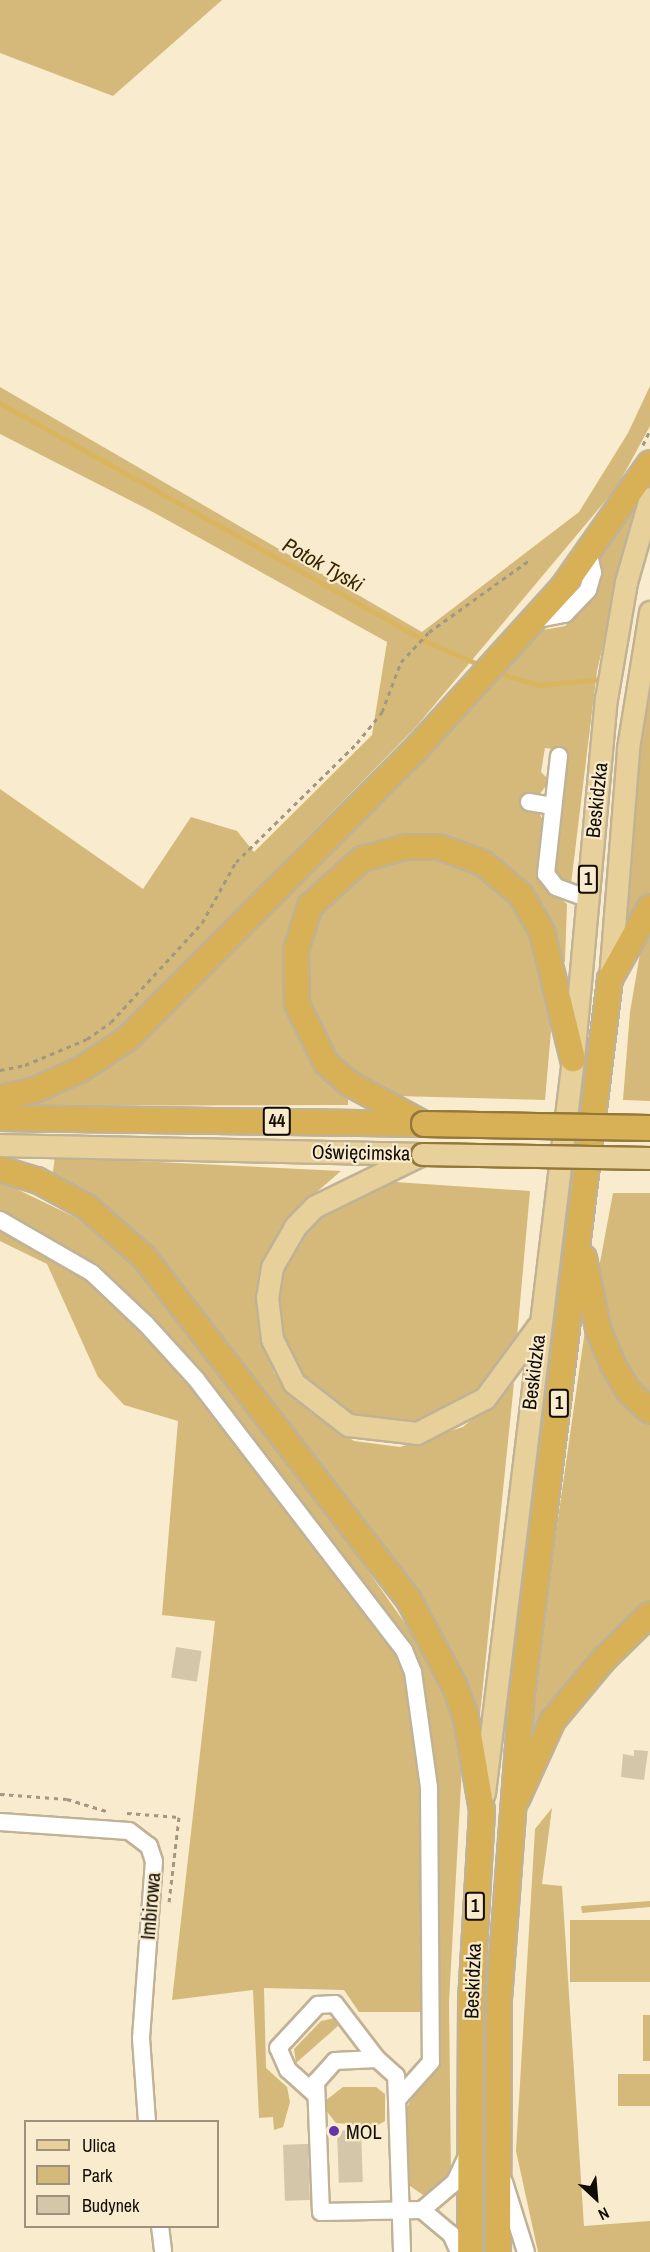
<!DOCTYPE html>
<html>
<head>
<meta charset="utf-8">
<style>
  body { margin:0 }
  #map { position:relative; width:650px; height:2252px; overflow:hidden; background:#f9ebcd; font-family:"Archivo Narrow",sans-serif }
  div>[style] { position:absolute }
  .green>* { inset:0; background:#d5b97b; transform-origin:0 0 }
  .stream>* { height:4.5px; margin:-2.25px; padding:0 2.25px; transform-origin:2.25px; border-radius:2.25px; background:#dab55e }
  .building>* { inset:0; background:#d4c6a8; transform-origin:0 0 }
  .path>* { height:3px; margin-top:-1.5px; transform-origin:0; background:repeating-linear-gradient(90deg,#a29781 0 4.5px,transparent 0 9px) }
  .roads { filter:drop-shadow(2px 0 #c0b295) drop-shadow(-2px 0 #c0b295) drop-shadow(0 2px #c0b295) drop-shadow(0 -2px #c0b295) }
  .minor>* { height:16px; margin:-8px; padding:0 8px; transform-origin:8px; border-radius:8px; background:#fff }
  .major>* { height:21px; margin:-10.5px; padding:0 10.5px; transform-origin:10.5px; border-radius:10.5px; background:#e8d09a }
  .highway>* { height:24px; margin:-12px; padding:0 12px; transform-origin:12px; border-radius:12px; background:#d8b156 }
  .bridges { filter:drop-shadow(2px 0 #937839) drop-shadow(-2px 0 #937839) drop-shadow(0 2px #937839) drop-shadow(0 -2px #937839) }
  .major-bridge>* { height:21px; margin:-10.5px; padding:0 10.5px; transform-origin:10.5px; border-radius:10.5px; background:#e8d09a }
  .highway-bridge>* { height:24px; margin:-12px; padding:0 12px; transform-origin:12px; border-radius:12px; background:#d8b156 }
  .dots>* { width:16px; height:16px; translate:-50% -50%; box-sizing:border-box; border:3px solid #f9ebcd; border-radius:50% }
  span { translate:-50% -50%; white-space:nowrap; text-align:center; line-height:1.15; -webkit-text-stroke:4.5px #f9ebcd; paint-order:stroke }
  .shield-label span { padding:2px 4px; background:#f9ebcd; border:2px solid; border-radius:4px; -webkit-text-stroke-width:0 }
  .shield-label { font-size:18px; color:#120d04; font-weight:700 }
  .street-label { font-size:20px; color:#120d04 }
  .poi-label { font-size:20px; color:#120d04 }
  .left { translate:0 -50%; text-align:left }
  .water-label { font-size:21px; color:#372801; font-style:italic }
  .legend { position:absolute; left:24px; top:2120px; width:195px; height:108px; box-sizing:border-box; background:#f9ebcd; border:2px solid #9d927d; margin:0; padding:8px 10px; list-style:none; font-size:18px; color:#120d04 }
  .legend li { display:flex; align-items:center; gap:12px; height:30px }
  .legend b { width:30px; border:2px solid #9d927d }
  .north { position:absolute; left:566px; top:2168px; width:60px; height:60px; -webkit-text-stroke:4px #f9ebcd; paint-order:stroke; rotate:154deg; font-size:16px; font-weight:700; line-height:24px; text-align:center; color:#120d04 }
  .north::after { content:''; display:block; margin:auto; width:21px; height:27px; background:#120d04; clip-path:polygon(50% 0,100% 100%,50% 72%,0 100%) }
</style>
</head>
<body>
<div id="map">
  <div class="green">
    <div style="clip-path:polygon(0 0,222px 0,113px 96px,0 53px)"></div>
    <div style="clip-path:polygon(650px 386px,650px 426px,617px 487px,415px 728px,272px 873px,196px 963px,123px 1033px,74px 1065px,0 1092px,0 789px,143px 889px,191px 817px,237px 831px,254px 852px,372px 735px,387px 642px,151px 511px,0 434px,0 387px,422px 632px,579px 512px,628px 433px)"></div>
    <div style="clip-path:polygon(634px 514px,597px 671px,571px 884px,560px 884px,553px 875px,567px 751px,545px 748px,541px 772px,550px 781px,538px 796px,538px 810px,545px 825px,547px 887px,567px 904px,565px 962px,559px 962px,543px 904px,517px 875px,478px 848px,422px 838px,308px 895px,292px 923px,285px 955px,292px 1023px,307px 1052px,348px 1093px,348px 1105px,0 1106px,94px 1070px,532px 632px,565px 626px,594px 595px,598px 561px,626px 516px)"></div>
    <div style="clip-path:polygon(650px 678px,650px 894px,626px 925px,641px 732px)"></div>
    <div style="clip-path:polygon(409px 855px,455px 862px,481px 871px,517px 901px,535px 936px,546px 981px,551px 1031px,545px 1100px,397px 1096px,355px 1079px,325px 1046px,305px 1002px,305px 947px,325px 903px,362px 873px)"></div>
    <div style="clip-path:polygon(650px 928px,650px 1101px,623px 1100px,630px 1012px,643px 936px)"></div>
    <div style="clip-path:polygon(55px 1157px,341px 1171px,312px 1196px,272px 1248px,263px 1335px,274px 1373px,311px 1413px,354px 1441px,400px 1447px,463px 1427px,514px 1383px,480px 1715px,473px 1716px,451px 1648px,161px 1259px,114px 1212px,52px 1178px)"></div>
    <div style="clip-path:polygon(0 1181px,91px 1225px,134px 1266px,352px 1548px,423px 1649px,450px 1702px,462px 1767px,449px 2002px,451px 2173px,435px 2194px,423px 2195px,410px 2186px,404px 2173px,402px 2119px,415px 2090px,433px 2067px,434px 2008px,422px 2012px,359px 2012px,344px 1990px,264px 1988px,266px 2068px,287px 2087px,290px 2102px,283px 2127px,274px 2130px,273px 2117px,259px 2118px,253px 1990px,172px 2000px,215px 1621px,162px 1615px,178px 1421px,124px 1405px,98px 1377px,47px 1264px,0 1241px)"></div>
    <div style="clip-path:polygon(395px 1182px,530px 1191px,517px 1337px,497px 1372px,462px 1405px,417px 1424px,361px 1421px,296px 1375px,281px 1341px,274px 1303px,287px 1255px,316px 1216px)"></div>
    <div style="clip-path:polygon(613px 1193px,650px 1193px,650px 1403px,609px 1338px,598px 1273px)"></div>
    <div style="clip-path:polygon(585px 1330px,612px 1389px,650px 1425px,650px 1603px,537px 1734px,527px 1735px)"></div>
    <div style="clip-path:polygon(552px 1808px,542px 1884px,562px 1886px,584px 2226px,650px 2221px,650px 2252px,538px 2252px,516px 2151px,535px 1829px)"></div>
    <div style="clip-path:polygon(650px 1901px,650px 1907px,582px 1913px,581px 1906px)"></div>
    <div style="left:650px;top:1920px;width:62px;height:80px;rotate:90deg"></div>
    <div style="left:643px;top:2015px;width:7px;height:46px"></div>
    <div style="clip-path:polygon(335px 2018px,338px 2026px,296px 2063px,294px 2049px,321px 2021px)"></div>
    <div style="left:650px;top:2074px;width:32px;height:32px;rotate:90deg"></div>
    <div style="clip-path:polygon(343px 2087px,376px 2087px,385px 2094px,385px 2121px,376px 2126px,336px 2123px,325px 2109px,325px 2101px)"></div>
  </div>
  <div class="stream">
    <div style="left:0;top:403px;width:492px;rotate:29.2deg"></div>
    <div style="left:430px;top:643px;width:55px;rotate:23.7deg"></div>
    <div style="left:496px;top:672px;width:45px;rotate:16.8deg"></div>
    <div style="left:539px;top:685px;width:63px;rotate:-5.4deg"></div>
  </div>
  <div class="building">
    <div style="left:176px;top:1647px;width:26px;height:31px;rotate:9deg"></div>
    <div style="clip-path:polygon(634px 1750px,648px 1751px,644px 1780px,621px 1777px,623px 1754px,634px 1756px)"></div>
    <div style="left:361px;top:2130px;width:52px;height:24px;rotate:88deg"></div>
    <div style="left:308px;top:2144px;width:56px;height:25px;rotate:88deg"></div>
  </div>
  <div class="path">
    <div style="left:643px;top:445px;width:17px;rotate:-65deg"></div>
    <div style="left:0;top:1070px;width:25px;rotate:-11deg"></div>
    <div style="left:25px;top:1065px;width:67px;rotate:-22.8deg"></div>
    <div style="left:87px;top:1039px;width:29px;rotate:-35deg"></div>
    <div style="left:111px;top:1022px;width:134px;rotate:-47.4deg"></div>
    <div style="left:202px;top:923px;width:70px;rotate:-60.9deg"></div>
    <div style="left:236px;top:862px;width:170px;rotate:-44.5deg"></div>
    <div style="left:357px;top:743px;width:40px;rotate:-51deg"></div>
    <div style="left:382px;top:712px;width:53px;rotate:-69.2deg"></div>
    <div style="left:401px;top:662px;width:41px;rotate:-47deg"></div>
    <div style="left:429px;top:632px;width:122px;rotate:-35.6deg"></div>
    <div style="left:0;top:1794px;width:67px;rotate:4.3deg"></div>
    <div style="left:67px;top:1799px;width:41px;rotate:17.1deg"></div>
    <div style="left:127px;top:1813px;width:52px;rotate:4.4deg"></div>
    <div style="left:179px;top:1817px;width:86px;rotate:96.7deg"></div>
  </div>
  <div class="roads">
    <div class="minor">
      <div style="left:533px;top:620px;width:33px;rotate:-11deg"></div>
      <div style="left:565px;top:614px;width:33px;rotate:-46deg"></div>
      <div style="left:588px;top:590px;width:18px;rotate:-74deg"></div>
      <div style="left:593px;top:573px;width:19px;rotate:-102deg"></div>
      <div style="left:559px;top:756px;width:119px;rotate:96.3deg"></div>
      <div style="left:546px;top:874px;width:16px;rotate:52deg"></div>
      <div style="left:556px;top:887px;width:33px;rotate:20deg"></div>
      <div style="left:529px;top:802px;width:23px;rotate:10deg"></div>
      <div style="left:0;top:1220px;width:106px;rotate:29.9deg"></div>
      <div style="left:92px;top:1273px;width:74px;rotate:43.4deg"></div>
      <div style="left:146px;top:1324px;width:74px;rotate:47.7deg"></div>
      <div style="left:196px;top:1379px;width:342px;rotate:52.5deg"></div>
      <div style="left:404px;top:1650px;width:24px;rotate:68deg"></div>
      <div style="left:413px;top:1672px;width:117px;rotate:82.1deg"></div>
      <div style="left:429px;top:1788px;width:274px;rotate:89.6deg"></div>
      <div style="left:431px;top:2062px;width:51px;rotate:131.8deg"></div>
      <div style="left:397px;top:2100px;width:152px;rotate:88.1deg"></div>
      <div style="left:0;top:1822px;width:129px;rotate:4deg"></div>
      <div style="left:129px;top:1831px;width:25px;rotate:37deg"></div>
      <div style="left:149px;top:1846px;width:16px;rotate:72deg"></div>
      <div style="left:154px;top:1861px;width:177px;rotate:94.2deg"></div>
      <div style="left:141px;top:2038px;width:84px;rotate:85.9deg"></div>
      <div style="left:316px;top:2095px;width:38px;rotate:-138deg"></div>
      <div style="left:288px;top:2070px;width:24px;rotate:-114deg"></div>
      <div style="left:278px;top:2048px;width:59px;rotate:-47.1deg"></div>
      <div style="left:318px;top:2005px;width:17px;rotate:-3deg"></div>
      <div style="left:335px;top:2004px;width:69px;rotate:52.6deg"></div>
      <div style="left:397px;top:2100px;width:24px;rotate:-92deg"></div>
      <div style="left:396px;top:2076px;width:25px;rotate:-138deg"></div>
      <div style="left:377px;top:2059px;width:42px;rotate:177.3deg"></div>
      <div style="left:335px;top:2061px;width:28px;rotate:132deg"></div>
      <div style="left:316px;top:2082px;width:130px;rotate:87.8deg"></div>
      <div style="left:321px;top:2212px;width:101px;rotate:-1.1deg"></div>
      <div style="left:422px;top:2210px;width:38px;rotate:40deg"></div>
      <div style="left:451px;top:2234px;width:20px;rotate:66deg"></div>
      <div style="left:504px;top:2182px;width:73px;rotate:72.6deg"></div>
      <div style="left:422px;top:2210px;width:43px;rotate:-40.3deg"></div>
      <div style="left:455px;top:2182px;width:31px;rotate:-65deg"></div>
      <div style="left:160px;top:2226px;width:26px;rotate:83deg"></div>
    </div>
    <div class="major">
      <div style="left:610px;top:979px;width:232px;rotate:-85.5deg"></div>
      <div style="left:628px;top:748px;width:138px;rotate:-80.8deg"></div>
      <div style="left:0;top:1145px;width:415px;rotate:1.2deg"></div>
      <div style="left:422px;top:1154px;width:120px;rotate:153.9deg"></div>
      <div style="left:314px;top:1207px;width:28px;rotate:134deg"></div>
      <div style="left:295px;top:1227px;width:46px;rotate:119.9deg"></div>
      <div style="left:272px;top:1267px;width:30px;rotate:99deg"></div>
      <div style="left:267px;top:1297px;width:42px;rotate:83.2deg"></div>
      <div style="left:272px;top:1339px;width:49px;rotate:63.4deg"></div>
      <div style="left:294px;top:1383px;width:68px;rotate:37.9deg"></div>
      <div style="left:348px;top:1425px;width:69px;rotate:6.6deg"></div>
      <div style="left:417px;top:1433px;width:76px;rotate:-27.2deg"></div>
      <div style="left:485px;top:1398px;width:89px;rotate:-53.6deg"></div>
      <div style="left:484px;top:1793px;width:739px;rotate:-83.09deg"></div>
      <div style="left:573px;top:1059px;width:362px;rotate:-84.8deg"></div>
      <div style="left:606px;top:699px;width:119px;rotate:-80.3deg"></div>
      <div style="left:626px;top:582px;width:87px;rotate:-74.1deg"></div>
    </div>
    <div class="highway">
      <div style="left:0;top:1098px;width:36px;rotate:-13deg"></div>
      <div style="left:35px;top:1090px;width:49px;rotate:-24deg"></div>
      <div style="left:80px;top:1070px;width:56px;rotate:-33.4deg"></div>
      <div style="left:127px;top:1039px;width:414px;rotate:-45.1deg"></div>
      <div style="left:419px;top:746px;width:215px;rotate:-47.8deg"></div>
      <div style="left:563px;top:587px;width:151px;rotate:-54.9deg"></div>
      <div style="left:0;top:1118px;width:419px;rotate:0.8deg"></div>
      <div style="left:424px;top:1124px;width:84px;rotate:-151.6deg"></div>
      <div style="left:350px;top:1084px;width:32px;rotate:-139deg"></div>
      <div style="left:326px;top:1063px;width:66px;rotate:-116.2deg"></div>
      <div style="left:297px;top:1004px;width:54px;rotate:-91.1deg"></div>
      <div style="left:296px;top:950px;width:46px;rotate:-72.3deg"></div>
      <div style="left:310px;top:906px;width:70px;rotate:-42.1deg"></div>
      <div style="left:362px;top:859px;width:46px;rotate:-15.3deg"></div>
      <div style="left:406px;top:847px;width:33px"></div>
      <div style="left:439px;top:847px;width:47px;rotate:20deg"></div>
      <div style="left:483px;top:863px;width:50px;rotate:40.1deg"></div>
      <div style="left:521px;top:895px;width:43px;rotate:60.4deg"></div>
      <div style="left:542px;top:932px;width:131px;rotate:76.3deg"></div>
      <div style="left:0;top:1169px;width:39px;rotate:17deg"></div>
      <div style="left:37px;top:1180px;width:57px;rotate:28.4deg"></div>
      <div style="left:87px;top:1207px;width:76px;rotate:41.3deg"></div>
      <div style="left:144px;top:1257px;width:433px;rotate:52.3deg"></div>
      <div style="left:409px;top:1600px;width:98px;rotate:62.1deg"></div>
      <div style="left:455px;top:1687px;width:32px;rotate:70deg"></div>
      <div style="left:466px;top:1717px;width:95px;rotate:80.3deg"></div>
      <div style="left:482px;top:1811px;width:189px;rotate:93.3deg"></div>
      <div style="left:471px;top:2000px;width:252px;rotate:90.2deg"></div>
      <div style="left:584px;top:1258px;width:72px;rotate:78.8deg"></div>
      <div style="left:598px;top:1329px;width:39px;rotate:67deg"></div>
      <div style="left:613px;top:1365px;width:31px;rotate:59deg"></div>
      <div style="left:629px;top:1392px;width:28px;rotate:42deg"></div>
      <div style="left:517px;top:1799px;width:87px;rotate:-65.5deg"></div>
      <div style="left:553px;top:1720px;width:80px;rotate:-50.1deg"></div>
      <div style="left:604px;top:1659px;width:64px;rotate:-44.4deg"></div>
      <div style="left:498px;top:2252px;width:253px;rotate:-89.8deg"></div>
      <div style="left:499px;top:1999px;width:297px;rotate:-85.7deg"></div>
      <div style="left:521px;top:1703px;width:729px;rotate:-82.99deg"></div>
      <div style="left:610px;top:979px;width:82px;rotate:-60.9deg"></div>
    </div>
  </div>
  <div class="bridges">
    <div class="major-bridge">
      <div style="left:422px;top:1154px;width:228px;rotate:1deg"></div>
    </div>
    <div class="highway-bridge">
      <div style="left:424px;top:1124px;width:226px;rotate:1deg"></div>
    </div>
  </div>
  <div class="dots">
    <div style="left:334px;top:2131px;background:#6334ac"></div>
  </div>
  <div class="shield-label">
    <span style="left:588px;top:879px">1</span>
    <span style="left:277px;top:1121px">44</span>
    <span style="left:559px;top:1403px">1</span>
    <span style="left:475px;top:1906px">1</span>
  </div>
  <div class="street-label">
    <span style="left:596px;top:800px;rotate:-84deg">Beskidzka</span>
    <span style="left:361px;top:1152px;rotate:1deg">Oświęcimska</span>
    <span style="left:533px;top:1372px;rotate:-83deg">Beskidzka</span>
    <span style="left:150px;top:1906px;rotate:-85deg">Imbirowa</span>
    <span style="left:472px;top:1981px;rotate:-88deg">Beskidzka</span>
  </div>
  <div class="poi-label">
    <span class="left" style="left:346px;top:2131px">MOL</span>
  </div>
  <div class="water-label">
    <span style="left:323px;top:565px;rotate:29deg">Potok Tyski</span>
  </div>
  <ul class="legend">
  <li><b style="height:8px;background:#e8d09a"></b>Ulica</li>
  <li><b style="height:16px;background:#d5b97b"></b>Park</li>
  <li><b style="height:16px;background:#d4c6a8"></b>Budynek</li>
  </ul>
  <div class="north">N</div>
</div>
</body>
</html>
